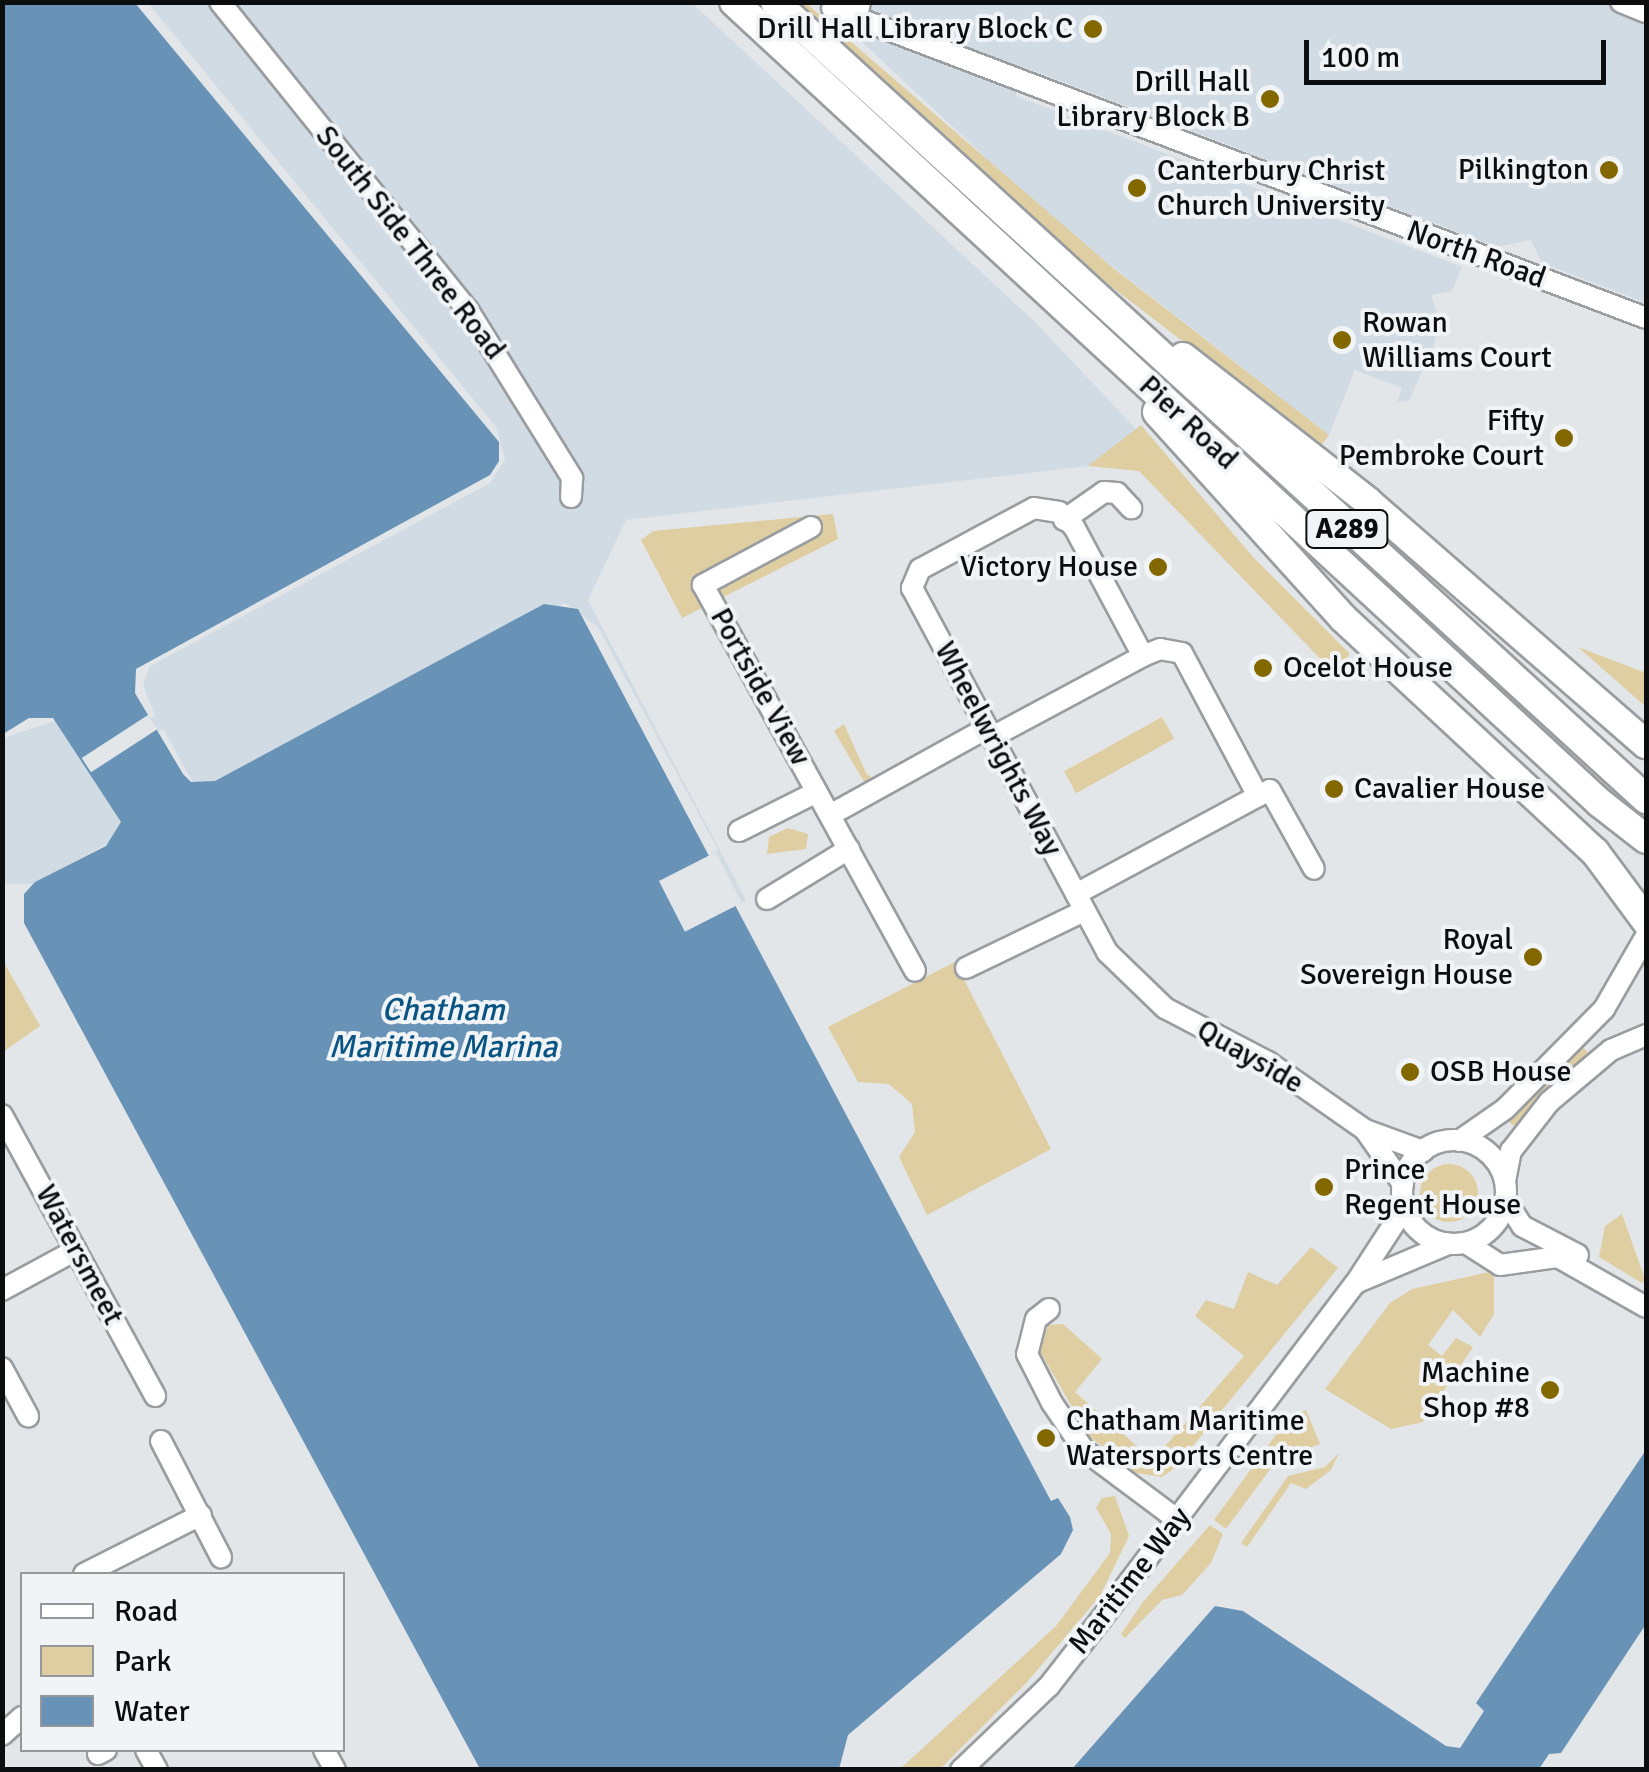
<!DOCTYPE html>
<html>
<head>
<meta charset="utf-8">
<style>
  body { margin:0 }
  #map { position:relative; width:1649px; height:1772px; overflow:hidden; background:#e3e6e9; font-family:Signika,sans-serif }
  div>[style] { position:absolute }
  .built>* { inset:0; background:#d1dbe4 }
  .green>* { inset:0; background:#decea2; transform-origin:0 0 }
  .round { border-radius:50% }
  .water>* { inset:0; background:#6893b6 }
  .pier>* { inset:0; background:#e3e6e9; transform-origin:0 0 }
  .roads { filter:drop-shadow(2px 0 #999da0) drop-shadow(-2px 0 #999da0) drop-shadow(0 2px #999da0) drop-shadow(0 -2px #999da0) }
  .minor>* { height:20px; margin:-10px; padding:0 10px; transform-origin:10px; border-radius:10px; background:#fff }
  .minor>.ring { margin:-10px; padding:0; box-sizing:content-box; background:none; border:20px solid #fff; border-radius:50% }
  .major>* { height:28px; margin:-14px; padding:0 14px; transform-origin:14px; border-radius:14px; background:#fff }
  .dots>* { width:28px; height:28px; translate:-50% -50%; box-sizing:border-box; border:5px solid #f0f4f7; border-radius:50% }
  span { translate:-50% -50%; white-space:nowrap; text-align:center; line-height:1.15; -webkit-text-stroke:8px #f0f4f7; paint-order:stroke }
  .shield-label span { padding:2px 8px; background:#f0f4f7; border:2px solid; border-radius:8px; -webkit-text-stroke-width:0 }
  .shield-label { font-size:28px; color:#0c0d0e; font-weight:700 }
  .poi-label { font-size:30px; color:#0c0d0e }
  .right { translate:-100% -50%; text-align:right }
  .left { translate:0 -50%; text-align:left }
  .street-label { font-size:30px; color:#0c0d0e }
  .water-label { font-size:32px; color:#095482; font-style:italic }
  .frame { position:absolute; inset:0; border:5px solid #0c0d0e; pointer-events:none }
  .legend { position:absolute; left:20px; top:1572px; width:325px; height:180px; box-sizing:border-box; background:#f0f4f7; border:2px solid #95989a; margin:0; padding:12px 18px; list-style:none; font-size:30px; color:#0c0d0e }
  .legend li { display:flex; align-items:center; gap:20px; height:50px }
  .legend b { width:50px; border:2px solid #95989a }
  .scale { position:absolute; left:1304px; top:40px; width:302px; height:45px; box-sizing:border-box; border:5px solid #0c0d0e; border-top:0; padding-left:12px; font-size:30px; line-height:35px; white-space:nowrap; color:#0c0d0e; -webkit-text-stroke:8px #f0f4f7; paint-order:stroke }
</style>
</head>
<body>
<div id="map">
  <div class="built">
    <div style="clip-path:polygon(148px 3px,692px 3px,1036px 323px,1136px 429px,1088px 466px,626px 520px,588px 600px,746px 900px,689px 932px,660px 883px,718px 850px,598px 627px,565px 603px,199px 794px,163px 729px,96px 765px,122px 821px,117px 838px,34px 884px,3px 884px,3px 738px,61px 719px,88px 751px,155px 716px,143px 685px,150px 666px,490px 483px,505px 459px,496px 427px)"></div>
    <div style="clip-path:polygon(820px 3px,1646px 3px,1646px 303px,1542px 263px,1531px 240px,1497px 247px,1021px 66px,1016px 96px,1462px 267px,1452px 291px,1431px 295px,1439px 319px,1434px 345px,1409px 401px,1397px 402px,1402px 388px,1355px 370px,1329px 435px,1055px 222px)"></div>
  </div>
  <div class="green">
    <div style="clip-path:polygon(795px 3px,806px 3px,1113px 268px,1329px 435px,1320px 447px,1060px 247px)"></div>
    <div style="clip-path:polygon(1141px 425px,1252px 556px,1350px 654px,1335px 674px,1139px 471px,1088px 466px)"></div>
    <div style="clip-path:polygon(833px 514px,838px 539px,682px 618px,641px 540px,653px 531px)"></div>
    <div style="clip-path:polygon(1578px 647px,1646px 673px,1646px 707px)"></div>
    <div style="left:1162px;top:717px;width:25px;height:112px;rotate:61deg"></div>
    <div style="clip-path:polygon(844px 724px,866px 773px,876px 781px,866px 785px,834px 731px)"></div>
    <div style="clip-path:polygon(788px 828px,808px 834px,806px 849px,767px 854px,769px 837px)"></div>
    <div style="clip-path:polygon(2px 959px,40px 1026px,3px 1052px,2px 1052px)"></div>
    <div style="clip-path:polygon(955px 962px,1051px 1149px,927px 1215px,899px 1157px,915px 1132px,912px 1104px,889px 1084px,858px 1082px,828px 1027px)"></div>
    <div style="clip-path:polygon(1583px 1047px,1588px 1053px,1514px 1126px,1507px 1120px)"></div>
    <div class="round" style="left:1420px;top:1164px;width:58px;height:58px"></div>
    <div style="clip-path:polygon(1622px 1214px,1645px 1279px,1642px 1283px,1599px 1257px,1605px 1226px)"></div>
    <div style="clip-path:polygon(1311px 1247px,1338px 1268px,1175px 1468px,1162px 1477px,1136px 1473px,1089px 1436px,1039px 1350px,1048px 1325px,1063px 1324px,1102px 1359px,1075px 1392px,1153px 1460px,1244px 1356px,1195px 1316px,1206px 1300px,1234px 1309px,1248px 1272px,1277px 1285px)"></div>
    <div style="clip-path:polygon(1494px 1271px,1494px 1314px,1480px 1337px,1453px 1310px,1428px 1345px,1442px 1356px,1456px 1338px,1473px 1347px,1423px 1422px,1391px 1429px,1325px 1389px,1390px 1303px,1412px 1289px)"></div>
    <div style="clip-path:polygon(1306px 1410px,1320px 1444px,1277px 1460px,1226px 1529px,1214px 1520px,1289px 1417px)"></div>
    <div style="clip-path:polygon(1339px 1453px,1331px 1470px,1306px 1489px,1291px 1483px,1247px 1547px,1241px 1543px,1288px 1476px,1325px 1467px)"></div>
    <div style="clip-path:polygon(1115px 1496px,1129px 1536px,1100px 1596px,1028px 1681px,940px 1769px,900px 1769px,1056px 1626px,1110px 1553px,1111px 1534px,1096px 1508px,1102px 1498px)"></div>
    <div style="clip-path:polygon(1210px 1525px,1223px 1534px,1211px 1563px,1182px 1595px,1162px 1600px,1125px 1638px,1121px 1634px,1143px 1602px)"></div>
  </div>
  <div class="water">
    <div style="clip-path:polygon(3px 3px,135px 3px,499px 442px,499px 461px,490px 475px,136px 669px,135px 693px,183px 774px,191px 782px,215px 781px,544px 604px,578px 609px,1051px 1501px,1058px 1498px,1070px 1517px,1073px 1530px,1061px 1554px,848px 1735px,839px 1769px,480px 1769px,24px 923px,24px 894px,35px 882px,106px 846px,121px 822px,53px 718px,29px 718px,3px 734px)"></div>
    <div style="clip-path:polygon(1646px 1450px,1646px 1624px,1561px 1753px,1549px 1754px,1539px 1769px,1072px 1769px,1215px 1606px,1243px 1611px,1446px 1746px,1460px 1748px,1484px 1711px,1476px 1703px)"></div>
  </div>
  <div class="pier">
    <div style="left:148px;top:715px;width:17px;height:79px;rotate:57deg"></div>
    <div style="left:716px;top:852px;width:57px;height:64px;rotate:63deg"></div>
  </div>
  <div class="roads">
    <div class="minor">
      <div style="left:220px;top:2px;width:395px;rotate:51.2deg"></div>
      <div style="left:468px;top:310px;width:198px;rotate:58.2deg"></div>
      <div style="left:572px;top:478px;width:19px;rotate:93deg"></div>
      <div style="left:860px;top:2px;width:16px;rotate:101deg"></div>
      <div style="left:857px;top:18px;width:844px;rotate:20.82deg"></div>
      <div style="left:1621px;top:2px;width:27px;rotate:22deg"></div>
      <div style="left:832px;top:8px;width:27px;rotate:22deg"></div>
      <div style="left:1064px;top:520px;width:49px;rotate:-35deg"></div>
      <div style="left:1104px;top:492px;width:13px;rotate:4deg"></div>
      <div style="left:1117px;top:493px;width:21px;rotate:47deg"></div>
      <div style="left:811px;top:527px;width:123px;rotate:151.8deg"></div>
      <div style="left:703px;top:585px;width:440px;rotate:61.2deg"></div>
      <div style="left:992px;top:737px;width:171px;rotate:-28.2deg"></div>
      <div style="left:1258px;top:796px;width:13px;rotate:-27deg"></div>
      <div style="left:1270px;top:790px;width:90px;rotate:60.9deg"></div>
      <div style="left:830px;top:815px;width:179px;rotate:-29deg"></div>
      <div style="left:739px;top:831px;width:87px;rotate:-26.6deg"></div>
      <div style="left:1076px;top:894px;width:207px;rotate:-28.3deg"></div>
      <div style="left:1258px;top:796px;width:162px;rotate:-118deg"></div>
      <div style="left:1182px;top:653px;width:22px;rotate:-170deg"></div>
      <div style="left:1160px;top:649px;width:18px;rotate:158deg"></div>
      <div style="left:1143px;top:656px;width:146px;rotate:-118.1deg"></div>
      <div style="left:1074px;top:527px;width:21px;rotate:-135deg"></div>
      <div style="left:1059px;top:512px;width:25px;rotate:-171deg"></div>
      <div style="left:1034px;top:508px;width:129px;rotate:151.8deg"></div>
      <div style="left:920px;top:569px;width:21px;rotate:113deg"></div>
      <div style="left:912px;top:588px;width:413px;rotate:61.8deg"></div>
      <div style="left:1107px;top:952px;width:81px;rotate:44deg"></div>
      <div style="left:1165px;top:1008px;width:116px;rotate:27.7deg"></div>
      <div style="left:1268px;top:1062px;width:118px;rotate:35deg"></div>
      <div style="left:1365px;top:1130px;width:66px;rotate:54.9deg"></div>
      <div style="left:767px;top:899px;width:96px;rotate:-31.4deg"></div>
      <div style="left:966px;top:968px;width:131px;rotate:-25.8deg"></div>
      <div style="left:2px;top:1115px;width:320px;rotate:61.4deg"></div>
      <div style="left:1365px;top:1130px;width:62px;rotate:19.9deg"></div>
      <div class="ring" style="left:1402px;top:1140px;width:84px;height:84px"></div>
      <div style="left:1459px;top:1141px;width:56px;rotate:-34.8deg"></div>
      <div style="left:1505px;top:1109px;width:141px;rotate:-45.3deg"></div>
      <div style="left:1604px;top:1009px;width:84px;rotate:-60.1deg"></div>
      <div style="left:1505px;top:1181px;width:31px;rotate:-79deg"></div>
      <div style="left:1511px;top:1151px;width:62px;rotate:-52.2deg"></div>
      <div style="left:1549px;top:1102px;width:81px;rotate:-40deg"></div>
      <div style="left:1611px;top:1050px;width:38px;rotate:-23deg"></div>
      <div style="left:1506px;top:1201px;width:30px;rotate:57deg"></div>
      <div style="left:1522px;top:1226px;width:63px;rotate:27.4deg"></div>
      <div style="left:1466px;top:1243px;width:40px;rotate:32.9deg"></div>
      <div style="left:1500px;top:1265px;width:59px;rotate:-7.9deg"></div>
      <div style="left:1558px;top:1257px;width:101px;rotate:29.6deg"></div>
      <div style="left:1358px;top:1282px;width:98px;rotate:-22.9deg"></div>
      <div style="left:2px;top:1290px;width:84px;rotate:-28.4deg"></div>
      <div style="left:1049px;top:1309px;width:16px;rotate:142deg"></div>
      <div style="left:1036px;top:1319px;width:36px;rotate:104deg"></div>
      <div style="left:1027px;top:1354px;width:55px;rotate:63deg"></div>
      <div style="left:1052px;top:1403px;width:57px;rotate:55.8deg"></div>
      <div style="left:1084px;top:1450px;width:117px;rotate:36.7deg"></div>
      <div style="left:2px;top:1368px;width:55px;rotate:61.6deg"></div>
      <div style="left:161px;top:1441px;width:131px;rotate:62.7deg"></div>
      <div style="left:84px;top:1574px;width:131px;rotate:-26.8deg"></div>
      <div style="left:2px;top:1735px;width:27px;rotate:-42deg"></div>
      <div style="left:146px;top:1750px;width:23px;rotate:61deg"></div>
      <div style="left:324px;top:1750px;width:23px;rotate:61deg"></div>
      <div style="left:98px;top:1754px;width:9px;rotate:-27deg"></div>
      <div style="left:961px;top:1770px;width:122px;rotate:-43.7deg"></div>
      <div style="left:1049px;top:1686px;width:86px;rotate:-52.1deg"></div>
      <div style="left:1102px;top:1618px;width:419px;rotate:-52.9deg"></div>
      <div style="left:1355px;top:1284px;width:92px;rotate:-57deg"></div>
    </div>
    <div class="major">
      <div style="left:734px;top:2px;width:1180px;rotate:42.77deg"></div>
      <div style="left:1600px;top:803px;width:58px;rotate:38deg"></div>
      <div style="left:775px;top:2px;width:1181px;rotate:42.46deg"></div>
      <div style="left:1183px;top:357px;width:234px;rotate:38deg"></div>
      <div style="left:1367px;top:501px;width:370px;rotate:41.1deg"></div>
      <div style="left:1157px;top:412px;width:278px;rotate:47.9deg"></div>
      <div style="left:1343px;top:618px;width:344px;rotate:42.9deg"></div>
      <div style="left:1595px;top:852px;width:86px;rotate:53.5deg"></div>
    </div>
  </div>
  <div class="dots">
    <div style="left:1093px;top:29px;background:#836700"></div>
    <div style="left:1270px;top:99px;background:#836700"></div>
    <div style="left:1609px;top:170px;background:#836700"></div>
    <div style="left:1137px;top:188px;background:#836700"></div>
    <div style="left:1342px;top:340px;background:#836700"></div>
    <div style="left:1564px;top:438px;background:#836700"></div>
    <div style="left:1158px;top:567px;background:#836700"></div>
    <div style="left:1263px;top:668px;background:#836700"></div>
    <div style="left:1334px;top:789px;background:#836700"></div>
    <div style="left:1533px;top:957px;background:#836700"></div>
    <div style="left:1410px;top:1072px;background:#836700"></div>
    <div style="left:1324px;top:1187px;background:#836700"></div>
    <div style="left:1550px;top:1390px;background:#836700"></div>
    <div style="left:1046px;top:1438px;background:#836700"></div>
  </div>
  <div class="shield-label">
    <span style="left:1347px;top:529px">A289</span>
  </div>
  <div class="poi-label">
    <span class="right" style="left:1073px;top:29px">Drill Hall Library Block C</span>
    <span class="right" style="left:1250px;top:99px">Drill Hall<br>Library Block B</span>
    <span class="right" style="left:1589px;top:170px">Pilkington</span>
    <span class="left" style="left:1157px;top:188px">Canterbury Christ<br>Church University</span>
    <span class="left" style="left:1362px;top:340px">Rowan<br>Williams Court</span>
    <span class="right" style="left:1544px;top:438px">Fifty<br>Pembroke Court</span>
    <span class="right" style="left:1138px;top:567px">Victory House</span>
    <span class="left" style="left:1283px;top:668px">Ocelot House</span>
    <span class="left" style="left:1354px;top:789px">Cavalier House</span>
    <span class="right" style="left:1513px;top:957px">Royal<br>Sovereign House</span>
    <span class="left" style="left:1430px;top:1072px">OSB House</span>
    <span class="left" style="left:1344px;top:1187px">Prince<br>Regent House</span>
    <span class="right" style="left:1530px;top:1390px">Machine<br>Shop #8</span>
    <span class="left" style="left:1066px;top:1438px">Chatham Maritime<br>Watersports Centre</span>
  </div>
  <div class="street-label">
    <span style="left:410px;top:243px;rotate:52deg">South Side Three Road</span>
    <span style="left:1476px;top:255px;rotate:20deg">North Road</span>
    <span style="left:1188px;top:423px;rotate:43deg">Pier Road</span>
    <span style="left:760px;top:687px;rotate:61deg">Portside View</span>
    <span style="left:998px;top:749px;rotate:62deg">Wheelwrights Way</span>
    <span style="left:1250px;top:1057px;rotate:30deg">Quayside</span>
    <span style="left:79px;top:1255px;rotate:62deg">Watersmeet</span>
    <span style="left:1130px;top:1581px;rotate:-52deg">Maritime Way</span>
  </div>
  <div class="water-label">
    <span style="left:443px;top:1029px">Chatham<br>Maritime Marina</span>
  </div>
  <div class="frame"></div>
  <ul class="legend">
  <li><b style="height:12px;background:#fff"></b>Road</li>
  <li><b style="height:28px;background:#decea2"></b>Park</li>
  <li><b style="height:28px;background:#6893b6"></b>Water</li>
  </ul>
  <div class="scale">100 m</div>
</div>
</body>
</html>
